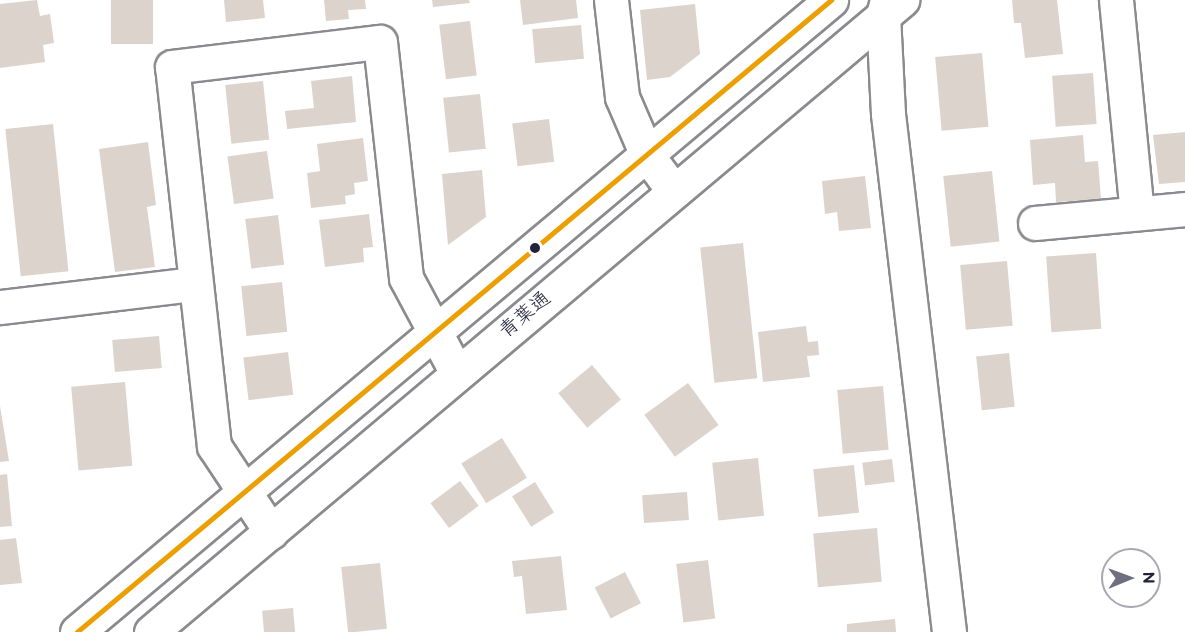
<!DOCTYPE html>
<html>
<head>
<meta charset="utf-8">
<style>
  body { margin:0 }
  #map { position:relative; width:1185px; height:632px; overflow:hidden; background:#fff; font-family:"Balsamiq Sans","Klee One",sans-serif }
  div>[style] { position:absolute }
  .building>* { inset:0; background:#dcd3cd; transform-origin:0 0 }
  .roads { filter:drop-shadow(2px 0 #8a8a8f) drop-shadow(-2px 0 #8a8a8f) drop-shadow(0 2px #8a8a8f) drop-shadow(0 -2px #8a8a8f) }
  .street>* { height:33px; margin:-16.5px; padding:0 16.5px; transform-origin:16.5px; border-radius:16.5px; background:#fff }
  .secondary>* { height:33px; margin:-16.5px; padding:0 16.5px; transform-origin:16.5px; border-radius:16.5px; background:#fff }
  .bus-1>* { height:4.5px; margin:-2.25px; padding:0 2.25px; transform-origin:2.25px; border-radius:2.25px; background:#ec9f03 }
  .dots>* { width:16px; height:16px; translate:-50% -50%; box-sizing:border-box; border:3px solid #fff; border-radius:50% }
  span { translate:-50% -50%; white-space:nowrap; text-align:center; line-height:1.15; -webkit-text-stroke:4.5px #fff; paint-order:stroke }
  .street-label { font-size:20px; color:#22223b }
  .north { position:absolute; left:1101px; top:548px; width:60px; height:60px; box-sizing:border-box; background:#fff; border:2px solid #a7a7b1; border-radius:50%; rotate:89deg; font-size:16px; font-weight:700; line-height:24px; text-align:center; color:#22223b }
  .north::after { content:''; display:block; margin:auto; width:21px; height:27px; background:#6f6f80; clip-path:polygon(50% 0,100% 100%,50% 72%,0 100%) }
</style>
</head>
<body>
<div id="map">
  <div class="building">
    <div style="clip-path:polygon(37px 0,40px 16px,50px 14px,54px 43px,43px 45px,45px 62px,0 68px,0 4px)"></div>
    <div style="left:111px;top:0;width:42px;height:44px"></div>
    <div style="clip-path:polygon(224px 0,263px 0,265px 18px,226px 22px)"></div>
    <div style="clip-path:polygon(324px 0,365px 0,366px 9px,348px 10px,349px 19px,326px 21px)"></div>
    <div style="clip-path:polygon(432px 0,469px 0,470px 3px,433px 7px)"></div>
    <div style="clip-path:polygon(520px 0,576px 0,578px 18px,523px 25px)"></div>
    <div style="clip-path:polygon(1012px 0,1057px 0,1063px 54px,1025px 58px,1021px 23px,1014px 23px)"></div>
    <div style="clip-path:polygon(695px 4px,700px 54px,670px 77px,647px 80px,640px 10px)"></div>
    <div style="left:470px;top:21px;width:55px;height:31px;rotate:83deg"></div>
    <div style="left:581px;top:25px;width:34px;height:49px;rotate:85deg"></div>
    <div style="left:982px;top:53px;width:74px;height:47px;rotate:85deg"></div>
    <div style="left:1093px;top:73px;width:51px;height:41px;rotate:86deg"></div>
    <div style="clip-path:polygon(352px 76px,356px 122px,287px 129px,285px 111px,314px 108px,311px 81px)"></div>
    <div style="left:263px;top:81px;width:59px;height:38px;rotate:84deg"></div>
    <div style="left:480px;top:94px;width:55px;height:37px;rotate:84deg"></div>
    <div style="left:549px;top:119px;width:43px;height:37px;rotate:83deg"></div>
    <div style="left:53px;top:124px;width:148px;height:48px;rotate:84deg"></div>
    <div style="clip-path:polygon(1185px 132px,1185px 182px,1159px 184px,1153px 135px)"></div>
    <div style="clip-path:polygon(1083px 135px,1085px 162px,1098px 161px,1101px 199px,1056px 202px,1055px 183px,1033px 185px,1030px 140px)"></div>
    <div style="clip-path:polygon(363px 138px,368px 181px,354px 183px,355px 194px,345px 196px,346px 204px,311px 208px,307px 173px,320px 171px,317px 144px)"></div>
    <div style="clip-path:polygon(148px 142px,156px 205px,147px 207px,155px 267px,115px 272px,99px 149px)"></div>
    <div style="left:267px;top:151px;width:48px;height:40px;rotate:82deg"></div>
    <div style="clip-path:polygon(482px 170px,486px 217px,448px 245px,442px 174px)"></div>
    <div style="left:992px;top:171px;width:71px;height:49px;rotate:84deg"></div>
    <div style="clip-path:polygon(865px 176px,871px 228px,839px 231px,837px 212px,825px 214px,822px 181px)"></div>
    <div style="clip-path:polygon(369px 214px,373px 247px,363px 248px,364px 262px,325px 267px,319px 220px)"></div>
    <div style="left:278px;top:215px;width:50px;height:33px;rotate:83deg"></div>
    <div style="left:743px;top:243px;width:136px;height:43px;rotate:84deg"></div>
    <div style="left:1096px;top:253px;width:76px;height:50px;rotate:86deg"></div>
    <div style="left:1007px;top:261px;width:65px;height:47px;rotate:85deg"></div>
    <div style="left:282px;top:282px;width:50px;height:41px;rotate:84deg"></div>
    <div style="clip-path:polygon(806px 326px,808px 342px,818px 341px,819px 355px,807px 356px,810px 377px,763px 382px,758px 332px)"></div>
    <div style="left:159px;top:336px;width:32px;height:47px;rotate:85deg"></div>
    <div style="left:288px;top:352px;width:43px;height:45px;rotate:83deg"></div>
    <div style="left:1009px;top:353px;width:54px;height:33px;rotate:84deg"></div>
    <div style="left:592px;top:365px;width:45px;height:44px;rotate:50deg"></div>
    <div style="left:125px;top:382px;width:84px;height:54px;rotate:85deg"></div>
    <div style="left:688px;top:383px;width:52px;height:54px;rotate:54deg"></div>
    <div style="left:883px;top:386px;width:64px;height:46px;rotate:85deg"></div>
    <div style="clip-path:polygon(0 406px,9px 461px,0 462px)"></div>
    <div style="left:502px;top:438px;width:47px;height:48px;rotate:58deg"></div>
    <div style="left:758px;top:458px;width:58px;height:46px;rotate:84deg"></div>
    <div style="left:892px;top:459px;width:23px;height:30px;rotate:83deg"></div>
    <div style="left:854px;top:465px;width:48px;height:41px;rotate:84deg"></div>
    <div style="clip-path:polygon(7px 474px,12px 526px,0 527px,0 475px)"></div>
    <div style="left:460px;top:481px;width:31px;height:37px;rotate:53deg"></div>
    <div style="left:535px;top:482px;width:36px;height:27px;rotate:58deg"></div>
    <div style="left:687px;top:492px;width:28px;height:45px;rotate:86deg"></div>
    <div style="left:877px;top:528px;width:54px;height:64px;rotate:85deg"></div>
    <div style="clip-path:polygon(16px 538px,22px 583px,0 585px,0 540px)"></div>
    <div style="clip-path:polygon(561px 556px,567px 610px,526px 614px,522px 576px,514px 577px,512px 561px)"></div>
    <div style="left:708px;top:560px;width:59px;height:32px;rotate:83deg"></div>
    <div style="left:380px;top:563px;width:66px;height:39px;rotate:84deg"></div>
    <div style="left:625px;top:572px;width:35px;height:34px;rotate:63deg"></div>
    <div style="left:293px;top:608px;width:24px;height:31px;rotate:85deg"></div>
    <div style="clip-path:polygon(895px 619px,896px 632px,847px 632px,847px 624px)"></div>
  </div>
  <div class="roads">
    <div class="street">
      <div style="left:611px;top:0;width:98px;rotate:83.5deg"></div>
      <div style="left:622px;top:97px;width:63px;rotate:66.7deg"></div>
      <div style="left:647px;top:155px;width:44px;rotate:53.4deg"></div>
      <div style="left:887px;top:0;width:16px;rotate:105deg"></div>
      <div style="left:883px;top:15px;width:99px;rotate:87.1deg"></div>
      <div style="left:888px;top:114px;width:522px;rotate:83.28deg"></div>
      <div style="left:1116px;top:0;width:214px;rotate:84.4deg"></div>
      <div style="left:1035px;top:223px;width:151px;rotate:-5.3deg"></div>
      <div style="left:0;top:307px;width:194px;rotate:-6.8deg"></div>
      <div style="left:271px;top:532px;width:103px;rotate:-123.5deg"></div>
      <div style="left:214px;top:446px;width:381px;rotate:-96.3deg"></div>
      <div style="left:172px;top:67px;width:209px;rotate:-6.9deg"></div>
      <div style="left:380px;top:42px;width:237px;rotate:83.7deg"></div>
      <div style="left:406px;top:278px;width:108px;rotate:61.8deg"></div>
    </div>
    <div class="secondary">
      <div style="left:77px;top:632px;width:984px;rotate:-39.97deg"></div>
      <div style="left:151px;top:632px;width:982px;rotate:-40.08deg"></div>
    </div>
  </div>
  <div class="bus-1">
    <div style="left:77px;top:632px;width:984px;rotate:-39.97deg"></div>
  </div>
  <div class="dots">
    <div style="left:535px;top:248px;background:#22223b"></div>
  </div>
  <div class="street-label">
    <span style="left:525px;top:315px;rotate:-40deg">青葉通</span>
  </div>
  <div class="north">N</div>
</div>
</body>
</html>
